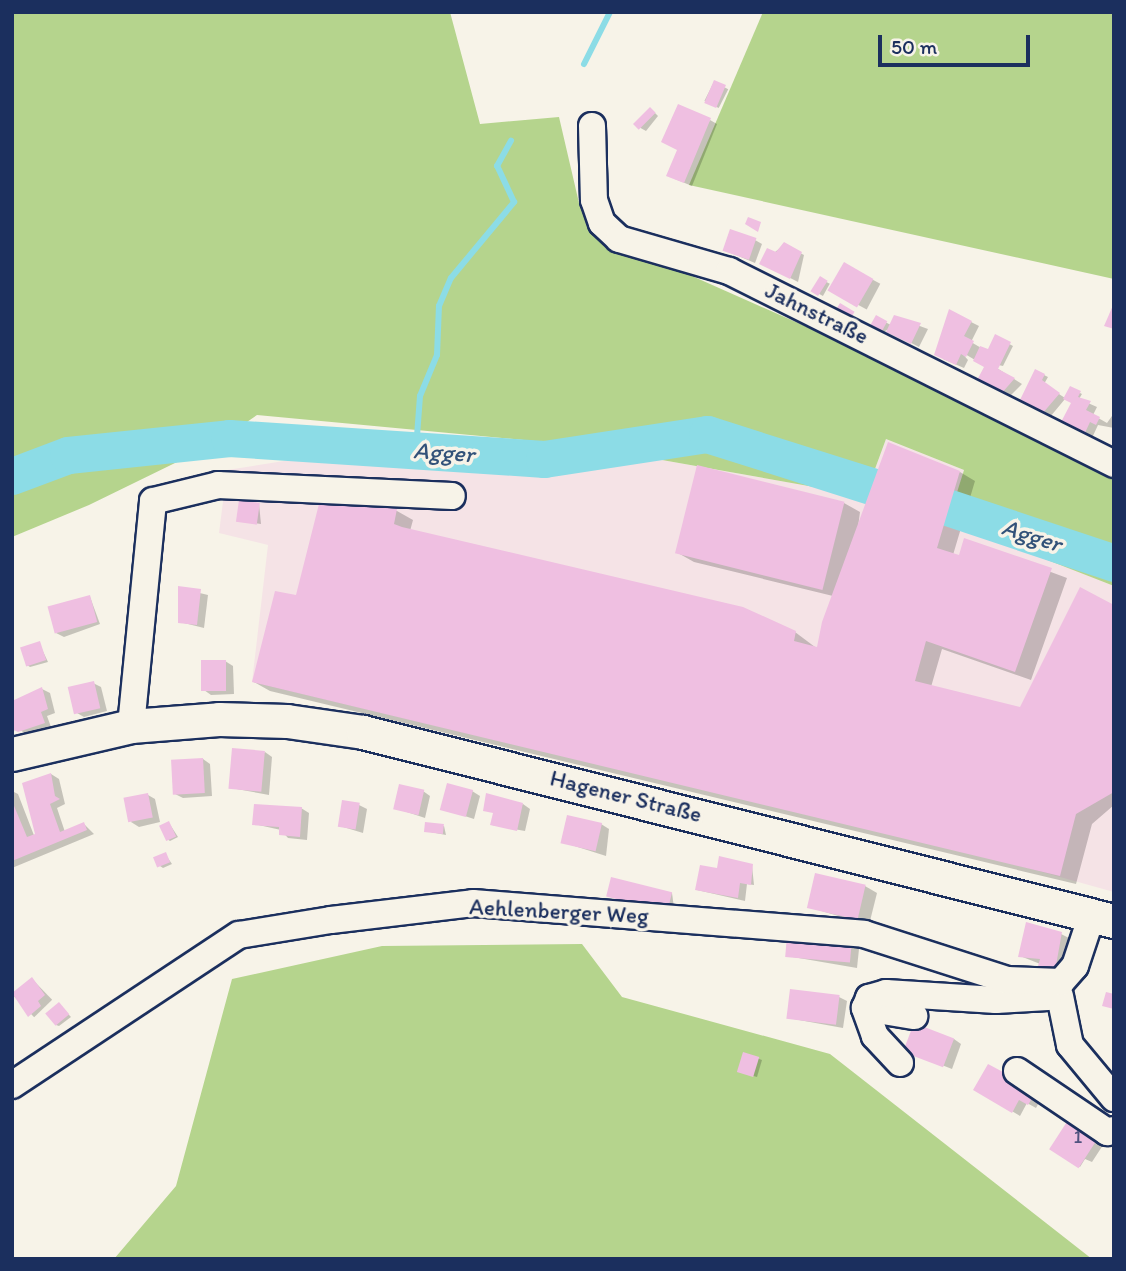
<!DOCTYPE html>
<html>
<head>
<meta charset="utf-8">
<style>
  body { margin:0 }
  #map { position:relative; width:1126px; height:1271px; overflow:hidden; background:#f7f3e8; font-family:Itim,sans-serif }
  div>[style] { position:absolute }
  .built>* { inset:0; background:#f5e3e6 }
  .green>* { inset:0; background:#b5d48d }
  .shadow>* { inset:0; background:#0003; transform-origin:0 0 }
  .stream>* { height:6px; margin:-3px; padding:0 3px; transform-origin:3px; border-radius:3px; background:#8cdce6 }
  .river>* { height:37px; margin:-18.5px; padding:0 18.5px; transform-origin:18.5px; border-radius:18.5px; background:#8cdce6 }
  .building>* { inset:0; background:#efbfe1; transform-origin:0 0 }
  .roads { filter:drop-shadow(2px 0 #1b2f5e) drop-shadow(-2px 0 #1b2f5e) drop-shadow(0 2px #1b2f5e) drop-shadow(0 -2px #1b2f5e) }
  .minor>* { height:26px; margin:-13px; padding:0 13px; transform-origin:13px; border-radius:13px; background:#f7f3e8 }
  .major>* { height:33px; margin:-16.5px; padding:0 16.5px; transform-origin:16.5px; border-radius:16.5px; background:#f7f3e8 }
  span { translate:-50% -50%; white-space:nowrap; text-align:center; line-height:1.15; -webkit-text-stroke:7px #f7f3e8; paint-order:stroke }
  .number-label { font-size:19px; color:#50537f }
  .number-label span { -webkit-text-stroke-width:0 }
  .street-label { font-size:23px; color:#1b2f5e }
  .water-label { font-size:24px; color:#325279; font-style:italic }
  .frame { position:absolute; inset:0; border:14px solid #1b2f5e; pointer-events:none }
  .scale { position:absolute; left:878px; top:35px; width:152px; height:32px; box-sizing:border-box; border:4px solid #1b2f5e; border-top:0; padding-left:9px; font-size:21px; line-height:24px; white-space:nowrap; color:#1b2f5e; -webkit-text-stroke:5px #f7f3e8; paint-order:stroke }
</style>
</head>
<body>
<div id="map">
  <div class="built">
    <div style="clip-path:polygon(886px 439px,964px 470px,949px 521px,1114px 586px,1114px 892px,984px 856px,252px 682px,268px 545px,219px 533px,227px 470px,334px 453px,577px 445px,865px 496px)"></div>
  </div>
  <div class="green">
    <div style="clip-path:polygon(12px 12px,450px 12px,480px 124px,559px 117px,579px 203px,607px 247px,692px 276px,904px 370px,1114px 476px,1114px 586px,948px 521px,964px 470px,886px 439px,865px 496px,577px 445px,257px 415px,218px 442px,89px 505px,12px 537px)"></div>
    <div style="clip-path:polygon(763px 12px,1114px 12px,1114px 279px,689px 185px)"></div>
    <div style="clip-path:polygon(582px 944px,622px 997px,830px 1054px,1092px 1259px,114px 1259px,176px 1186px,232px 979px,382px 946px)"></div>
  </div>
  <div class="shadow">
    <div style="left:714px;top:82px;width:16px;height:21px;rotate:27deg"></div>
    <div style="clip-path:polygon(653px 111px,658px 116px,646px 131px,637px 126px)"></div>
    <div style="clip-path:polygon(710px 120px,717px 124px,692px 186px,675px 179px)"></div>
    <div style="clip-path:polygon(755px 240px,762px 244px,755px 263px,724px 250px)"></div>
    <div style="clip-path:polygon(784px 245px,804px 255px,798px 282px,761px 263px)"></div>
    <div style="left:845px;top:265px;width:40px;height:29px;rotate:28deg"></div>
    <div style="left:821px;top:279px;width:10px;height:14px;rotate:29deg"></div>
    <div style="clip-path:polygon(895px 317px,928px 329px,919px 347px,886px 330px,883px 338px,877px 318px,891px 325px)"></div>
    <div style="clip-path:polygon(971px 322px,979px 326px,971px 342px,988px 352px,996px 337px,1013px 346px,1003px 366px,989px 363px,1022px 384px,1009px 397px,986px 385px,986px 366px,975px 360px,960px 351px,968px 360px,964px 368px,943px 359px)"></div>
    <div style="clip-path:polygon(1036px 371px,1048px 377px,1044px 384px,1065px 398px,1070px 388px,1082px 394px,1079px 399px,1097px 407px,1093px 415px,1107px 423px,1114px 413px,1114px 428px,1098px 425px,1092px 438px,1070px 427px,1073px 403px,1065px 399px,1050px 417px,1028px 406px)"></div>
    <div style="clip-path:polygon(960px 472px,975px 481px,953px 555px,960px 557px,965px 540px,1067px 578px,1031px 680px,942px 649px,931px 687px,1021px 709px,1114px 607px,1114px 805px,1092px 824px,1076px 884px,270px 691px,254px 682px,298px 598px,323px 494px,397px 511px,413px 520px,410px 531px,795px 632px,819px 650px,833px 596px,694px 562px,678px 553px,844px 503px,860px 512px,858px 527px)"></div>
    <div style="clip-path:polygon(259px 504px,261px 524px,240px 521px)"></div>
    <div style="clip-path:polygon(179px 588px,208px 595px,204px 628px,180px 622px)"></div>
    <div style="clip-path:polygon(90px 597px,100px 624px,64px 637px,56px 633px)"></div>
    <div style="clip-path:polygon(39px 643px,48px 662px,30px 667px,27px 665px)"></div>
    <div style="clip-path:polygon(225px 661px,233px 666px,234px 694px,211px 695px,204px 690px)"></div>
    <div style="clip-path:polygon(93px 683px,101px 687px,107px 711px,84px 717px,77px 713px)"></div>
    <div style="clip-path:polygon(42px 689px,50px 693px,55px 713px,47px 716px,51px 727px,27px 735px,19px 729px,12px 731px,12px 703px)"></div>
    <div style="clip-path:polygon(265px 752px,272px 757px,269px 795px,231px 788px)"></div>
    <div style="clip-path:polygon(203px 759px,210px 764px,212px 796px,183px 798px,175px 794px)"></div>
    <div style="clip-path:polygon(51px 774px,59px 779px,65px 804px,57px 808px,65px 832px,84px 824px,94px 834px,12px 868px,12px 791px,18px 794px,35px 838px)"></div>
    <div style="clip-path:polygon(423px 791px,430px 796px,425px 818px,395px 808px)"></div>
    <div style="clip-path:polygon(472px 791px,480px 796px,474px 819px,443px 809px)"></div>
    <div style="clip-path:polygon(148px 795px,155px 799px,160px 822px,139px 827px,131px 822px)"></div>
    <div style="clip-path:polygon(523px 804px,530px 809px,525px 831px,492px 825px)"></div>
    <div style="clip-path:polygon(359px 805px,367px 809px,363px 833px,340px 826px)"></div>
    <div style="clip-path:polygon(301px 808px,309px 813px,307px 840px,288px 838px,281px 830px,254px 824px)"></div>
    <div style="clip-path:polygon(169px 823px,178px 837px,170px 841px,167px 839px)"></div>
    <div style="clip-path:polygon(601px 824px,609px 829px,606px 856px,562px 842px)"></div>
    <div style="clip-path:polygon(444px 826px,446px 835px,425px 831px)"></div>
    <div style="clip-path:polygon(165px 854px,172px 864px,163px 868px,160px 866px)"></div>
    <div style="clip-path:polygon(752px 866px,754px 885px,747px 884px,745px 901px,697px 890px,718px 870px)"></div>
    <div style="clip-path:polygon(865px 886px,877px 893px,869px 925px,808px 907px)"></div>
    <div style="clip-path:polygon(672px 893px,675px 915px,609px 896px)"></div>
    <div style="clip-path:polygon(1061px 934px,1069px 938px,1058px 971px,1020px 956px)"></div>
    <div style="clip-path:polygon(851px 944px,859px 949px,857px 968px,787px 956px)"></div>
    <div style="left:32px;top:979px;width:29px;height:25px;rotate:46deg"></div>
    <div style="clip-path:polygon(839px 997px,847px 1001px,843px 1028px,788px 1018px)"></div>
    <div style="clip-path:polygon(59px 1004px,71px 1017px,59px 1026px,56px 1025px)"></div>
    <div style="clip-path:polygon(954px 1039px,961px 1044px,952px 1069px,906px 1051px)"></div>
    <div style="clip-path:polygon(745px 1054px,762px 1060px,757px 1077px,743px 1073px)"></div>
    <div style="clip-path:polygon(975px 1089px,1043px 1095px,1036px 1108px,1027px 1103px,1020px 1116px)"></div>
    <div style="clip-path:polygon(1072px 1116px,1107px 1139px,1092px 1162px,1085px 1159px,1080px 1167px,1051px 1148px)"></div>
  </div>
  <div class="stream">
    <div style="left:584px;top:64px;width:58px;rotate:-63.4deg"></div>
    <div style="left:394px;top:449px;width:26px;rotate:-29deg"></div>
    <div style="left:417px;top:436px;width:40px;rotate:-85.7deg"></div>
    <div style="left:420px;top:396px;width:44px;rotate:-67.5deg"></div>
    <div style="left:437px;top:355px;width:49px;rotate:-87.7deg"></div>
    <div style="left:439px;top:306px;width:30px;rotate:-67deg"></div>
    <div style="left:451px;top:278px;width:99px;rotate:-50.3deg"></div>
    <div style="left:514px;top:202px;width:40px;rotate:-115deg"></div>
    <div style="left:497px;top:166px;width:29px;rotate:-61deg"></div>
  </div>
  <div class="river">
    <div style="left:12px;top:476px;width:60px;rotate:-20.6deg"></div>
    <div style="left:68px;top:455px;width:162px;rotate:-6deg"></div>
    <div style="left:229px;top:438px;width:316px;rotate:3.8deg"></div>
    <div style="left:544px;top:459px;width:165px;rotate:-8.7deg"></div>
    <div style="left:707px;top:434px;width:172px;rotate:17.6deg"></div>
    <div style="left:950px;top:508px;width:173px;rotate:18.5deg"></div>
  </div>
  <div class="building">
    <div style="left:714px;top:80px;width:13px;height:25px;rotate:23deg"></div>
    <div style="clip-path:polygon(678px 104px,711px 118px,684px 183px,666px 176px,677px 150px,661px 142px)"></div>
    <div style="left:650px;top:107px;width:8px;height:24px;rotate:45deg"></div>
    <div style="clip-path:polygon(748px 217px,761px 222px,758px 232px,745px 224px)"></div>
    <div style="left:730px;top:229px;width:28px;height:23px;rotate:19deg"></div>
    <div style="clip-path:polygon(784px 242px,802px 252px,790px 279px,759px 264px,767px 248px,776px 252px)"></div>
    <div style="left:844px;top:262px;width:34px;height:33px;rotate:30deg"></div>
    <div style="left:820px;top:276px;width:9px;height:18px;rotate:32deg"></div>
    <div style="left:840px;top:303px;width:17px;height:9px;rotate:31deg"></div>
    <div style="clip-path:polygon(1114px 303px,1114px 329px,1104px 326px)"></div>
    <div style="clip-path:polygon(949px 309px,972px 321px,964px 336px,974px 341px,966px 357px,961px 354px,956px 365px,934px 355px)"></div>
    <div style="left:876px;top:315px;width:13px;height:19px;rotate:29deg"></div>
    <div style="clip-path:polygon(894px 315px,921px 323px,911px 344px,886px 332px)"></div>
    <div style="clip-path:polygon(995px 334px,1011px 342px,998px 369px,1015px 378px,1001px 394px,976px 382px,984px 367px,973px 361px,980px 346px,988px 349px)"></div>
    <div style="clip-path:polygon(1035px 369px,1045px 374px,1042px 380px,1060px 393px,1042px 414px,1019px 402px)"></div>
    <div style="clip-path:polygon(1070px 386px,1081px 391px,1078px 397px,1091px 401px,1086px 410px,1100px 417px,1096px 425px,1090px 422px,1084px 435px,1060px 424px,1071px 403px,1063px 399px)"></div>
    <div style="clip-path:polygon(888px 442px,960px 471px,937px 548px,959px 555px,964px 538px,1052px 568px,1015px 672px,926px 641px,915px 681px,1020px 707px,1080px 587px,1114px 605px,1114px 792px,1076px 814px,1060px 876px,252px 682px,275px 591px,296px 595px,322px 492px,397px 509px,394px 524px,402px 527px,743px 607px,796px 631px,794px 641px,817px 647px,822px 622px)"></div>
    <div style="left:697px;top:465px;width:152px;height:91px;rotate:14deg"></div>
    <div style="left:239px;top:500px;width:21px;height:22px;rotate:8deg"></div>
    <div style="clip-path:polygon(178px 586px,201px 589px,197px 625px,178px 623px)"></div>
    <div style="left:90px;top:595px;width:28px;height:44px;rotate:75deg"></div>
    <div style="left:40px;top:641px;width:20px;height:21px;rotate:72deg"></div>
    <div style="left:201px;top:660px;width:25px;height:31px"></div>
    <div style="left:94px;top:681px;width:28px;height:27px;rotate:77deg"></div>
    <div style="clip-path:polygon(42px 687px,48px 709px,41px 712px,45px 723px,18px 732px,12px 729px,12px 701px)"></div>
    <div style="left:232px;top:748px;width:33px;height:41px;rotate:5deg"></div>
    <div style="left:203px;top:758px;width:35px;height:32px;rotate:87deg"></div>
    <div style="clip-path:polygon(51px 773px,55px 796px,60px 799px,50px 804px,60px 832px,84px 822px,87px 830px,12px 861px,12px 801px,27px 837px,35px 834px,22px 783px)"></div>
    <div style="left:447px;top:783px;width:27px;height:28px;rotate:15deg"></div>
    <div style="left:399px;top:784px;width:26px;height:26px;rotate:13deg"></div>
    <div style="left:148px;top:793px;width:25px;height:25px;rotate:79deg"></div>
    <div style="clip-path:polygon(486px 793px,523px 803px,517px 831px,490px 825px,493px 813px,483px 811px)"></div>
    <div style="left:342px;top:800px;width:18px;height:27px;rotate:9deg"></div>
    <div style="clip-path:polygon(254px 804px,302px 807px,300px 837px,279px 835px,279px 827px,252px 825px)"></div>
    <div style="left:567px;top:815px;width:36px;height:29px;rotate:13deg"></div>
    <div style="left:169px;top:821px;width:17px;height:11px;rotate:65deg"></div>
    <div style="left:425px;top:822px;width:19px;height:10px;rotate:6deg"></div>
    <div style="left:166px;top:852px;width:11px;height:14px;rotate:68deg"></div>
    <div style="clip-path:polygon(719px 856px,753px 864px,751px 885px,740px 883px,738px 898px,695px 890px,700px 865px,717px 868px)"></div>
    <div style="left:815px;top:873px;width:52px;height:36px;rotate:13deg"></div>
    <div style="left:611px;top:877px;width:63px;height:20px;rotate:14deg"></div>
    <div style="clip-path:polygon(1026px 922px,1062px 932px,1055px 971px,1038px 966px,1040px 959px,1018px 957px)"></div>
    <div style="left:787px;top:936px;width:65px;height:21px;rotate:5deg"></div>
    <div style="clip-path:polygon(32px 977px,45px 995px,38px 1001px,41px 1006px,28px 1017px,12px 993px)"></div>
    <div style="left:790px;top:989px;width:50px;height:30px;rotate:7deg"></div>
    <div style="clip-path:polygon(1106px 992px,1114px 994px,1114px 1009px,1102px 1006px)"></div>
    <div style="left:59px;top:1002px;width:16px;height:18px;rotate:50deg"></div>
    <div style="left:914px;top:1023px;width:43px;height:31px;rotate:21deg"></div>
    <div style="left:743px;top:1052px;width:17px;height:21px;rotate:17deg"></div>
    <div style="clip-path:polygon(988px 1064px,1037px 1090px,1028px 1105px,1019px 1100px,1012px 1113px,973px 1090px)"></div>
    <div style="left:1072px;top:1114px;width:35px;height:42px;rotate:33deg"></div>
  </div>
  <div class="roads">
    <div class="minor">
      <div style="left:592px;top:126px;width:74px;rotate:88.5deg"></div>
      <div style="left:594px;top:200px;width:24px;rotate:71deg"></div>
      <div style="left:602px;top:223px;width:23px;rotate:43deg"></div>
      <div style="left:619px;top:239px;width:115px;rotate:16.2deg"></div>
      <div style="left:729px;top:271px;width:431px;rotate:26.6deg"></div>
      <div style="left:131px;top:726px;width:226px;rotate:-84.4deg"></div>
      <div style="left:153px;top:501px;width:67px;rotate:-13.8deg"></div>
      <div style="left:218px;top:485px;width:234px;rotate:2.7deg"></div>
      <div style="left:1060px;top:996px;width:50px;rotate:78.5deg"></div>
      <div style="left:1070px;top:1045px;width:69px;rotate:50.3deg"></div>
      <div style="left:865px;top:1008px;width:50px;rotate:9.3deg"></div>
      <div style="left:900px;top:1063px;width:37px;rotate:-133deg"></div>
      <div style="left:875px;top:1036px;width:30px;rotate:-110deg"></div>
      <div style="left:865px;top:1008px;width:11px;rotate:-68deg"></div>
      <div style="left:869px;top:998px;width:18px;rotate:-16deg"></div>
      <div style="left:886px;top:993px;width:110px;rotate:3.6deg"></div>
      <div style="left:996px;top:1000px;width:52px;rotate:-3.3deg"></div>
      <div style="left:1017px;top:1071px;width:109px;rotate:34.1deg"></div>
      <div style="left:1107px;top:1132px;width:7px;rotate:-16deg"></div>
      <div style="left:12px;top:1085px;width:272px;rotate:-33.5deg"></div>
      <div style="left:239px;top:935px;width:93px;rotate:-9.3deg"></div>
      <div style="left:331px;top:920px;width:143px;rotate:-6.8deg"></div>
      <div style="left:473px;top:903px;width:392px;rotate:4.5deg"></div>
      <div style="left:864px;top:934px;width:150px;rotate:17.8deg"></div>
      <div style="left:1007px;top:980px;width:54px;rotate:2.1deg"></div>
      <div style="left:1061px;top:982px;width:21px;rotate:-49deg"></div>
      <div style="left:1075px;top:966px;width:54px;rotate:-71.6deg"></div>
    </div>
    <div class="major">
      <div style="left:12px;top:754px;width:122px;rotate:-13.2deg"></div>
      <div style="left:131px;top:726px;width:88px;rotate:-4.5deg"></div>
      <div style="left:219px;top:719px;width:68px;rotate:1.7deg"></div>
      <div style="left:287px;top:721px;width:77px;rotate:8.2deg"></div>
      <div style="left:363px;top:732px;width:774px;rotate:14.13deg"></div>
    </div>
  </div>
  <div class="number-label">
    <span style="left:1078px;top:1137px">1</span>
  </div>
  <div class="street-label">
    <span style="left:817px;top:313px;rotate:26deg">Jahnstraße</span>
    <span style="left:626px;top:796px;rotate:14deg">Hagener Straße</span>
    <span style="left:559px;top:911px;rotate:3deg">Aehlenberger Weg</span>
  </div>
  <div class="water-label">
    <span style="left:444px;top:452px;rotate:4deg">Agger</span>
    <span style="left:1032px;top:535px;rotate:18deg">Agger</span>
  </div>
  <div class="frame"></div>
  <div class="scale">50 m</div>
</div>
</body>
</html>
